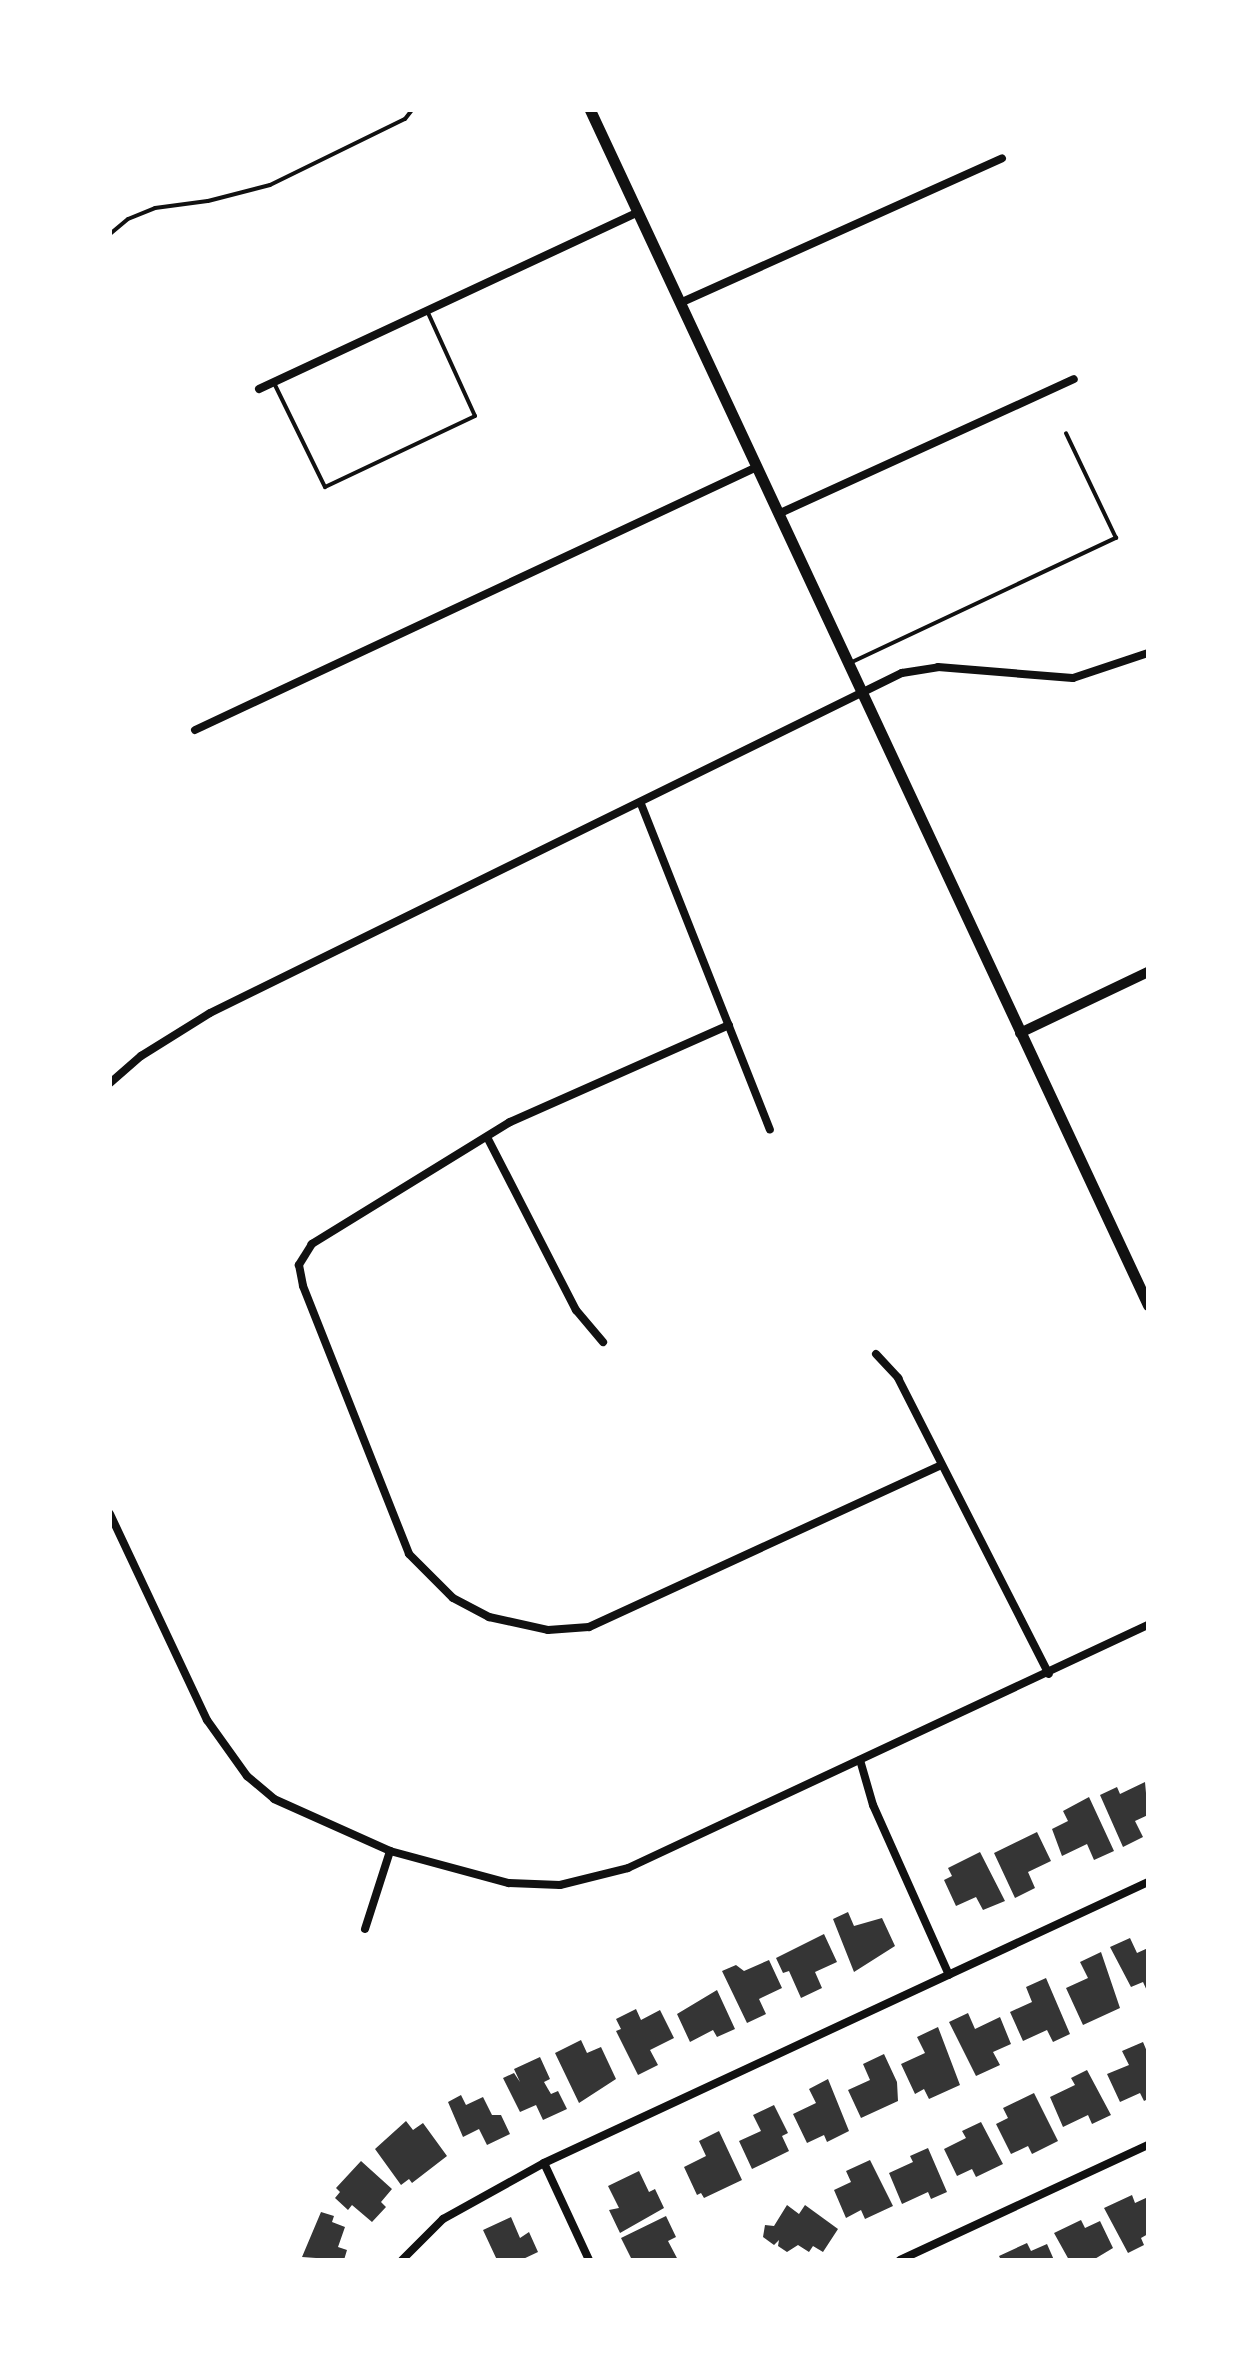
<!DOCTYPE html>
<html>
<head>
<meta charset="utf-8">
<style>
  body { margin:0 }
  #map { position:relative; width:1258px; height:2370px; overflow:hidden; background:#fff; font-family:Quicksand,sans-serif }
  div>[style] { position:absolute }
  .building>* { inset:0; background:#353535 }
  .service>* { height:4px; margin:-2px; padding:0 2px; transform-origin:2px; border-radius:2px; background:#111 }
  .minor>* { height:8px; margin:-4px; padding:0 4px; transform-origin:4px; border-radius:4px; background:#111 }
  .tertiary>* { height:10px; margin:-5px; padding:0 5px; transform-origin:5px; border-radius:5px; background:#111 }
  .secondary>* { height:11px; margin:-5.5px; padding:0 5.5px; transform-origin:5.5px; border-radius:5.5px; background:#111 }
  span { translate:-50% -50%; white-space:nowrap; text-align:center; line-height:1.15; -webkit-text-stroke:8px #fff; paint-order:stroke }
  .frame { position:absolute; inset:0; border:112px solid #fff; pointer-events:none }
</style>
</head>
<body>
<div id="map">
  <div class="building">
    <div style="clip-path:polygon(1145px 1782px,1148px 1815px,1135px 1821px,1143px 1837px,1123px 1847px,1100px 1795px,1117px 1787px,1120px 1794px)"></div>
    <div style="clip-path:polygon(1089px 1797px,1114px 1851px,1094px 1860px,1087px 1844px,1062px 1856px,1052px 1829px,1068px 1821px,1063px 1811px)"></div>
    <div style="clip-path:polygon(1037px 1832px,1051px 1861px,1028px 1872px,1035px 1888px,1015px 1898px,994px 1853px)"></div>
    <div style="clip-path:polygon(980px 1852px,1005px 1901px,983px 1910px,976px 1897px,956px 1906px,944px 1880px,952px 1876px,948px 1868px)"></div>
    <div style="clip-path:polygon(848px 1912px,854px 1926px,882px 1918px,895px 1946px,854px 1972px,833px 1919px)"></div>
    <div style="clip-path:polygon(824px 1934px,837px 1962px,815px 1972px,822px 1988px,801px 1998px,789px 1971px,783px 1973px,776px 1958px)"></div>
    <div style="clip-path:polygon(1130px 1938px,1137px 1953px,1148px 1948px,1148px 1993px,1143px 1982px,1131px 1987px,1110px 1947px)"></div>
    <div style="clip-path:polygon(1101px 1952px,1120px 2008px,1083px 2025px,1066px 1988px,1088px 1978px,1080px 1962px)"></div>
    <div style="clip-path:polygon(769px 1960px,782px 1988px,759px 1999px,766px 2014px,747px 2023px,722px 1971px,736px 1965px,744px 1971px)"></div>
    <div style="clip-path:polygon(1046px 1978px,1070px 2034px,1053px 2042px,1047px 2030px,1023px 2041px,1010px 2012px,1032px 2002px,1026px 1987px)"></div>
    <div style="clip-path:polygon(717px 1990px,735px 2029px,717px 2037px,713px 2030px,690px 2042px,677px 2014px)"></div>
    <div style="clip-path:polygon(636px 2009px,641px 2020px,660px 2010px,674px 2038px,650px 2050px,658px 2065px,638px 2075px,616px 2031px,621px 2029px,616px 2019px)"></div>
    <div style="clip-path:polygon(968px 2013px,975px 2029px,1000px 2017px,1011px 2044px,993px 2052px,1000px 2065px,976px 2076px,949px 2022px)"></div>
    <div style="clip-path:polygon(938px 2027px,960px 2085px,929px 2099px,924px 2089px,915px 2094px,901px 2064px,925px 2053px,917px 2037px)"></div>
    <div style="clip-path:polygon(581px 2040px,587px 2053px,601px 2047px,616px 2079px,579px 2103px,555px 2053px)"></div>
    <div style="clip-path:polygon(1143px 2042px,1148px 2054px,1148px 2099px,1144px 2101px,1140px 2093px,1120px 2102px,1107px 2074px,1129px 2065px,1122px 2051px)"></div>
    <div style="clip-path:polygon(884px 2054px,897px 2082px,898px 2101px,861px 2118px,848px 2090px,870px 2080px,863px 2064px)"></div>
    <div style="clip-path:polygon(540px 2057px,550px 2079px,544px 2082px,548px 2089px,551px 2094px,558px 2091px,567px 2109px,543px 2120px,536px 2105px,520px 2112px,503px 2078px,514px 2073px,520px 2082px,514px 2069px)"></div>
    <div style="clip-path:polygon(1087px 2070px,1111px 2115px,1092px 2124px,1088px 2115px,1063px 2127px,1050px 2097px,1075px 2085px,1071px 2078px)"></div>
    <div style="clip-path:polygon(828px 2079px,849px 2131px,827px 2142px,824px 2135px,807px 2143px,793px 2114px,816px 2103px,809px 2089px)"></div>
    <div style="clip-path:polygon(1034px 2093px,1058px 2141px,1032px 2154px,1028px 2146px,1011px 2154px,996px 2124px,1008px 2118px,1003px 2108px)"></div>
    <div style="clip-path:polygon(461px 2095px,466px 2105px,483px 2097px,492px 2115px,501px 2115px,510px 2134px,487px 2145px,479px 2129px,463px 2137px,448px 2102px)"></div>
    <div style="clip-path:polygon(774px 2105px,788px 2133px,782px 2136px,789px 2151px,752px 2169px,739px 2141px,761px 2131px,753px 2115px)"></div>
    <div style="clip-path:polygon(406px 2121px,413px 2130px,423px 2123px,447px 2156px,412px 2183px,409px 2179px,401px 2185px,375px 2149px)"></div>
    <div style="clip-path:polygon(981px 2122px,1003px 2164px,976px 2177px,972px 2169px,957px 2176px,944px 2149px,966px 2138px,962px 2131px)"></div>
    <div style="clip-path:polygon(719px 2131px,742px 2180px,704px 2198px,701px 2193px,697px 2195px,684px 2167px,706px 2156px,699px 2141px)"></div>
    <div style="clip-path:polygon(928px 2148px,947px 2192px,931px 2199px,928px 2192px,902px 2204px,889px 2173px,913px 2162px,910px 2156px)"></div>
    <div style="clip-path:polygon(870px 2160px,893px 2206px,865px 2219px,861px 2210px,846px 2218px,834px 2190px,851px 2182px,846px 2171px)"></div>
    <div style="clip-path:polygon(361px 2161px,392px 2189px,381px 2202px,386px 2207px,372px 2222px,352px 2205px,348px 2210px,335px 2198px,340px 2192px,336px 2188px)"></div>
    <div style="clip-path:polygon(639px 2171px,649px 2192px,655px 2189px,664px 2208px,620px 2233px,609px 2210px,619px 2208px,608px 2186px)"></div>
    <div style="clip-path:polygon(1132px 2195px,1135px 2203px,1148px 2197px,1148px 2234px,1141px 2238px,1144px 2245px,1128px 2253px,1104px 2208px)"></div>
    <div style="clip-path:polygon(787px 2205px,799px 2214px,805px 2205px,838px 2229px,823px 2252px,813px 2246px,809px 2252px,798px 2245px,787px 2252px,778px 2246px,779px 2240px,774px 2245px,763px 2237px,765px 2225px,774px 2226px)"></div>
    <div style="clip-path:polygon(321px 2212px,334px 2216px,332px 2222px,345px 2227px,338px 2247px,347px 2250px,344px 2260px,302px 2257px)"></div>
    <div style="clip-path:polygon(666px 2216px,676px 2237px,668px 2241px,678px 2260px,632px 2260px,621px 2238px)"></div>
    <div style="clip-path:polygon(511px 2217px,520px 2238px,529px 2232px,538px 2252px,521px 2260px,497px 2260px,483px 2230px)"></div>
    <div style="clip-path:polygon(1081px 2220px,1085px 2228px,1100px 2221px,1113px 2248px,1093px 2260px,1069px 2260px,1054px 2233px)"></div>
    <div style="clip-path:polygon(1027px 2243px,1031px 2251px,1047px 2244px,1054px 2260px,1001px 2260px,999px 2256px)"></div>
  </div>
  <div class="service">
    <div style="left:110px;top:234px;width:23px;rotate:-40deg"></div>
    <div style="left:128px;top:219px;width:29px;rotate:-22deg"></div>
    <div style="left:155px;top:208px;width:53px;rotate:-7.5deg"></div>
    <div style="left:208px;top:201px;width:64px;rotate:-14.5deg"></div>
    <div style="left:270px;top:185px;width:150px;rotate:-26.1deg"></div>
    <div style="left:405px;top:119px;width:11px;rotate:-52deg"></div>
    <div style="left:274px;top:383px;width:116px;rotate:63.9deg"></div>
    <div style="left:325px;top:487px;width:166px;rotate:-25.3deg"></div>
    <div style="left:475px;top:416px;width:113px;rotate:-114.5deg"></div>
    <div style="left:852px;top:662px;width:292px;rotate:-25.2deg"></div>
    <div style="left:1116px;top:538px;width:116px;rotate:-115.5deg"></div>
  </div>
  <div class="minor">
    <div style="left:680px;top:303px;width:353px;rotate:-24.2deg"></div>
    <div style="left:259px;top:389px;width:416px;rotate:-25deg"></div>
    <div style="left:778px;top:514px;width:325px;rotate:-24.5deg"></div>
    <div style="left:195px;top:730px;width:620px;rotate:-25.08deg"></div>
    <div style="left:641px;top:804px;width:350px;rotate:68.4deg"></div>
    <div style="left:729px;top:1025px;width:240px;rotate:156.1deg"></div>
    <div style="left:510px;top:1122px;width:233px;rotate:148.4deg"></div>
    <div style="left:312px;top:1244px;width:25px;rotate:122deg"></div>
    <div style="left:299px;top:1265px;width:21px;rotate:79deg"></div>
    <div style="left:303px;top:1286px;width:288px;rotate:68.4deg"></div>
    <div style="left:409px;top:1554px;width:62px;rotate:45deg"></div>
    <div style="left:453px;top:1598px;width:41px;rotate:27.8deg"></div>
    <div style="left:489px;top:1617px;width:60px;rotate:12.4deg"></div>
    <div style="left:548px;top:1630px;width:41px;rotate:-4.2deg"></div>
    <div style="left:589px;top:1627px;width:387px;rotate:-24.7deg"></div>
    <div style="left:110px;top:1083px;width:41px;rotate:-41.1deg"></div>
    <div style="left:141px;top:1056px;width:81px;rotate:-31.9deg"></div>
    <div style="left:210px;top:1013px;width:771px;rotate:-26.17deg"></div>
    <div style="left:902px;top:673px;width:36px;rotate:-9deg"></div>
    <div style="left:938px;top:667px;width:135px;rotate:4.7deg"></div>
    <div style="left:1073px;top:678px;width:79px;rotate:-18.4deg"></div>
    <div style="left:487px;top:1137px;width:195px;rotate:62.8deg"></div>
    <div style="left:576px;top:1310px;width:42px;rotate:49.8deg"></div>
    <div style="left:876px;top:1354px;width:33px;rotate:47deg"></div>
    <div style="left:898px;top:1378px;width:332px;rotate:63deg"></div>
    <div style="left:110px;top:1514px;width:228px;rotate:64.8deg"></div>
    <div style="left:207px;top:1720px;width:69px;rotate:54.5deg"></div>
    <div style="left:247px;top:1776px;width:35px;rotate:40deg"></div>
    <div style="left:274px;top:1799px;width:127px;rotate:24.1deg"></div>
    <div style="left:390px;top:1851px;width:123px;rotate:15.1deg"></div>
    <div style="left:509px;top:1883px;width:51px;rotate:2.2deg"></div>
    <div style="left:560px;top:1885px;width:70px;rotate:-14deg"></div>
    <div style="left:628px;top:1868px;width:574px;rotate:-25.05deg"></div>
    <div style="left:860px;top:1760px;width:47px;rotate:73.9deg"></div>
    <div style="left:873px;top:1805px;width:186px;rotate:65.9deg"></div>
    <div style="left:365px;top:1929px;width:82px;rotate:-72.2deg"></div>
    <div style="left:544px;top:2163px;width:107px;rotate:65.1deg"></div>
    <div style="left:402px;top:2260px;width:58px;rotate:-45deg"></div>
    <div style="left:443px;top:2219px;width:115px;rotate:-29deg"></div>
    <div style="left:544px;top:2163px;width:666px;rotate:-24.95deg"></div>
    <div style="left:900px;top:2260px;width:273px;rotate:-24.9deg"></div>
  </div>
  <div class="tertiary">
    <div style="left:1020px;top:1033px;width:142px;rotate:-25.5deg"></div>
  </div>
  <div class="secondary">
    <div style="left:590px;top:110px;width:1319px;rotate:64.97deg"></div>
  </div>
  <div class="frame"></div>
</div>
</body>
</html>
